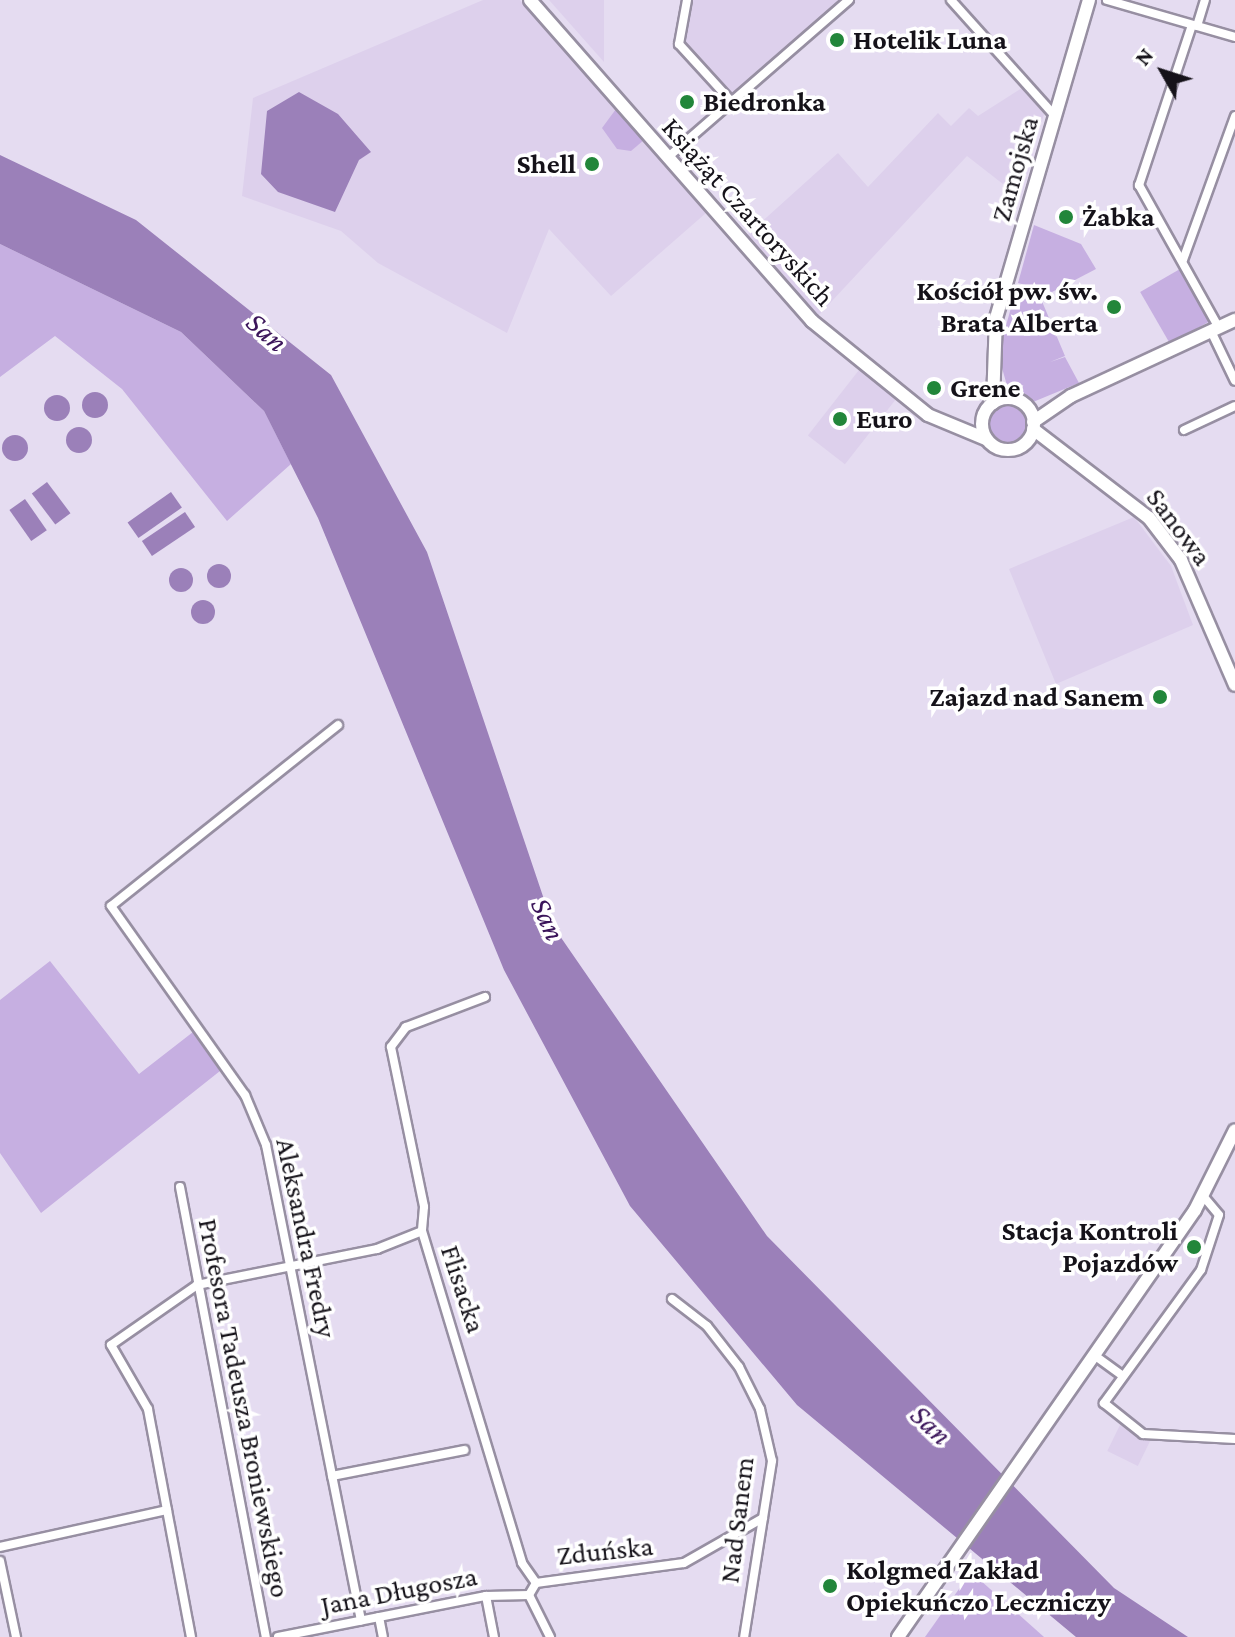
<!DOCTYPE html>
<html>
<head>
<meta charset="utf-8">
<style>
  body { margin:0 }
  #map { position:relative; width:1235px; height:1637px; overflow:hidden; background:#e5dcf1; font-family:"Crimson Pro",serif }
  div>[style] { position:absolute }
  .built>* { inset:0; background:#ddd0ec; transform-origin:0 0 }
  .green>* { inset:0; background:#c6afe1; transform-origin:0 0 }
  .round { border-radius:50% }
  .water>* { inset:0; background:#9b80b9; transform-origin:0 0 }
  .roads { filter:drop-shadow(2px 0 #978fa2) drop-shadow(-2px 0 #978fa2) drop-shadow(0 2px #978fa2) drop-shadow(0 -2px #978fa2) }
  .street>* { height:8px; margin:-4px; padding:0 4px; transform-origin:4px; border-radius:4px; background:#fff }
  .secondary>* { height:12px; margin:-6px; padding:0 6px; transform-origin:6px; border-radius:6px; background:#fff }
  .secondary>.ring { margin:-6px; padding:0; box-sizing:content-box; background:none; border:12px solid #fff; border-radius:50% }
  .dots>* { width:22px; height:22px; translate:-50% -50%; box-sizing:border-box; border:4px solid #fff; border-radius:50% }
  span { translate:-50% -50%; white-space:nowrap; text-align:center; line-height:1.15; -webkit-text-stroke:7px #fff; paint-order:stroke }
  .poi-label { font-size:28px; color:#151219; font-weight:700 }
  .left { translate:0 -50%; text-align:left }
  .right { translate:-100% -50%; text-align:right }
  .street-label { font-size:28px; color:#151219 }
  .water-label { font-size:30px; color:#3b155a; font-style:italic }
  .north { position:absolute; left:1123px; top:32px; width:80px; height:80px; -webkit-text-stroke:6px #fff; paint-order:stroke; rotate:309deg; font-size:22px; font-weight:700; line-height:32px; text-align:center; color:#151219 }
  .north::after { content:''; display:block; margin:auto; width:28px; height:36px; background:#151219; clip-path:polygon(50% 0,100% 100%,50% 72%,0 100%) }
</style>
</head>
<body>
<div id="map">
  <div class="built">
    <div style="clip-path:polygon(483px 0,520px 0,706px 213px,611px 296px,549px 229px,507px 333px,378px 263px,341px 231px,242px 196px,253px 98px)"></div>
    <div style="clip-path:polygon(549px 0,604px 0,604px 62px)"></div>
    <div style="clip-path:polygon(693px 0,842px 0,731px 96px,684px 43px)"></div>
    <div style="clip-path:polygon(1022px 88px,1044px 114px,1021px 198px,967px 156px,818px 316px,747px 235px,838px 153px,868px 187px,938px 113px,951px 126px,969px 108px,978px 116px)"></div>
    <div style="left:859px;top:370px;width:47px;height:83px;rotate:38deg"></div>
    <div style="clip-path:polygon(1134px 517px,1171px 566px,1193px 625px,1056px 684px,1009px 569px)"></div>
    <div style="left:1120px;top:1425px;width:34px;height:29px;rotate:26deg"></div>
  </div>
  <div class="green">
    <div style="clip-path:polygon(616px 109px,644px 140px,631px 151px,617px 149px,602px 128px)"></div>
    <div style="clip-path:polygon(1034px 225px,1081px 244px,1096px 269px,1052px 292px,1018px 283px)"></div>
    <div style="clip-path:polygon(0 244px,181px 332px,264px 411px,291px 464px,227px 521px,122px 389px,55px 336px,0 377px)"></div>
    <div style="left:1180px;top:269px;width:60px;height:46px;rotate:60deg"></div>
    <div style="clip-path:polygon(1016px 290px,1041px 299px,1065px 356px,1050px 362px,1065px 357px,1079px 383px,1033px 402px,1008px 389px,998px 354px)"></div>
    <div class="round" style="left:987px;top:403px;width:42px;height:42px"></div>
    <div style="clip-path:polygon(50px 961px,139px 1074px,193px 1032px,220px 1071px,41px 1213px,0 1153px,0 1000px)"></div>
    <div style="clip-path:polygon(971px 1572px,1044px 1637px,925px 1637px)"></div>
  </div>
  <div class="water">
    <div style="clip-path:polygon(299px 92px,338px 114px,371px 152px,359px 160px,335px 212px,278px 192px,261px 174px,267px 111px)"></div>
    <div style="clip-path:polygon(0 155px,136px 220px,331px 375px,427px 552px,553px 926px,767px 1236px,1114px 1588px,1188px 1637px,1076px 1637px,797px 1405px,630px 1206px,504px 970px,318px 518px,264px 411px,181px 332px,0 244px)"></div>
    <div class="round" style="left:82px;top:392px;width:26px;height:26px"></div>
    <div class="round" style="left:44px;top:395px;width:26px;height:26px"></div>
    <div class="round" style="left:66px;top:427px;width:26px;height:26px"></div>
    <div class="round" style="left:2px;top:435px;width:26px;height:26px"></div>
    <div style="left:47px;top:482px;width:39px;height:19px;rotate:53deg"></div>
    <div style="left:171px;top:492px;width:19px;height:53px;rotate:55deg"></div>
    <div style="left:25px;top:499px;width:38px;height:19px;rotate:55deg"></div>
    <div style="left:185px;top:512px;width:18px;height:52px;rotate:56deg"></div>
    <div class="round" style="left:207px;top:564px;width:24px;height:24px"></div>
    <div class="round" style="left:169px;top:568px;width:24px;height:24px"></div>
    <div class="round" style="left:191px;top:600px;width:24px;height:24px"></div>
  </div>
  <div class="roads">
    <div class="street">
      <div style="left:687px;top:0;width:45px;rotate:100.3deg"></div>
      <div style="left:679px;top:44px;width:79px;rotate:47.6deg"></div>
      <div style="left:951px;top:0;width:156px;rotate:48.1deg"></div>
      <div style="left:1107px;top:0;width:133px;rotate:16.1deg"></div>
      <div style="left:1192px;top:25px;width:169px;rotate:108.3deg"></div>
      <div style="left:1139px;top:185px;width:164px;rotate:60.8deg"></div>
      <div style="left:1197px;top:26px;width:27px;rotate:-73deg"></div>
      <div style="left:667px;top:158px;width:241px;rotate:-41deg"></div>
      <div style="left:1183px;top:260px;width:153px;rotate:-70.1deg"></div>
      <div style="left:1211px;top:331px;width:55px;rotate:64.4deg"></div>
      <div style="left:1184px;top:430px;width:56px;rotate:-25.2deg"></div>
      <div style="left:338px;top:725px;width:290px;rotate:141.4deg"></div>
      <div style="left:111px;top:906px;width:232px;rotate:54.7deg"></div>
      <div style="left:245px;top:1095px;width:54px;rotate:67.2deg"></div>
      <div style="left:266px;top:1145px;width:485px;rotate:78.7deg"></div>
      <div style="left:485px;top:997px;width:85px;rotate:159.2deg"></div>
      <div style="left:406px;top:1027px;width:25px;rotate:127deg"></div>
      <div style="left:391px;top:1047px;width:163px;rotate:78.3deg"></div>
      <div style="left:424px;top:1207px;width:24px;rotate:95deg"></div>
      <div style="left:422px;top:1231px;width:347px;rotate:73.2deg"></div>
      <div style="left:522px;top:1563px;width:24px;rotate:55deg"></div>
      <div style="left:536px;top:1583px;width:14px;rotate:120deg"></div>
      <div style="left:180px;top:1187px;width:458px;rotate:79.2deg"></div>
      <div style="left:1204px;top:1197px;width:23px;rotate:50deg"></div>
      <div style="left:1219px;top:1215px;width:58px;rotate:108.1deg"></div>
      <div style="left:1201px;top:1270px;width:165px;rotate:126.1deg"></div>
      <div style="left:1104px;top:1403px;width:50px;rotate:38.5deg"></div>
      <div style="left:1143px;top:1434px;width:92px;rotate:3.1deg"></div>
      <div style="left:672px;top:1299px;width:44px;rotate:37.6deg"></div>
      <div style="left:707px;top:1326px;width:52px;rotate:52deg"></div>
      <div style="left:739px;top:1367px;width:47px;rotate:63.4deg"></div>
      <div style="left:760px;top:1409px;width:53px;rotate:77deg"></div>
      <div style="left:772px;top:1461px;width:178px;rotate:99deg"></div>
      <div style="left:1094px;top:1355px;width:34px;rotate:36deg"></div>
      <div style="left:332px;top:1476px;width:135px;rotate:-11.1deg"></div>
      <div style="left:0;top:1547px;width:171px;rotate:-12.5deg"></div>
      <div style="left:0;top:1561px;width:78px;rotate:78.1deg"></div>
      <div style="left:536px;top:1583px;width:149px;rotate:-7.7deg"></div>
      <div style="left:684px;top:1563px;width:91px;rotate:-29.7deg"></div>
      <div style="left:529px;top:1595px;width:47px;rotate:63.4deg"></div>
      <div style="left:486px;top:1596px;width:42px;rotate:79deg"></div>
      <div style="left:379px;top:1617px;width:20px;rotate:79deg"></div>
      <div style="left:191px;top:1637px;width:232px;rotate:-100.7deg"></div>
      <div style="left:148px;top:1409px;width:74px;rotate:-120deg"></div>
      <div style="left:111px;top:1345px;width:105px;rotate:-34.9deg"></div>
      <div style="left:197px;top:1285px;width:184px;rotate:-11.3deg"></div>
      <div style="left:377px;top:1249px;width:48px;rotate:-21.8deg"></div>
      <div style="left:278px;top:1637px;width:212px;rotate:-11.2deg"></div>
      <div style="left:486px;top:1596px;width:43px;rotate:-1.3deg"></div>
    </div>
    <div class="secondary">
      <div style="left:530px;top:0;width:427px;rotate:48.7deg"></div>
      <div style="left:812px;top:321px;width:149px;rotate:39deg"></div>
      <div style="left:928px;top:415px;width:63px;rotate:22.5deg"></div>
      <div class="ring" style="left:982px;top:398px;width:40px;height:40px"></div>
      <div style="left:993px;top:403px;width:85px;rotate:-88deg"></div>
      <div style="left:996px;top:318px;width:331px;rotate:-73.7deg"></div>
      <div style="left:1033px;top:422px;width:46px;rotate:-34.4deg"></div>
      <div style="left:1071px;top:396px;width:181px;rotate:-24.9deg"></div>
      <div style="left:1033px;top:429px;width:146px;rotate:37.5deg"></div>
      <div style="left:1149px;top:518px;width:53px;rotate:52.7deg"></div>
      <div style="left:1181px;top:560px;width:136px;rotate:66.6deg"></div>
      <div style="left:898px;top:1637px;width:520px;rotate:-55.18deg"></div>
      <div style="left:1195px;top:1210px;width:89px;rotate:-63.4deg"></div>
    </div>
  </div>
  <div class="dots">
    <div style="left:837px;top:40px;background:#22863a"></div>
    <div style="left:687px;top:102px;background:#22863a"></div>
    <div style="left:592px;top:164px;background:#22863a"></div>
    <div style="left:1066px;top:217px;background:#22863a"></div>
    <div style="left:1114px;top:307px;background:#22863a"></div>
    <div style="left:934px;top:388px;background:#22863a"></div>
    <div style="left:840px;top:419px;background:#22863a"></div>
    <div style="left:1160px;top:697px;background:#22863a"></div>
    <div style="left:1194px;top:1247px;background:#22863a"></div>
    <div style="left:830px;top:1586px;background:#22863a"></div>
  </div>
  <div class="poi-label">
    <span class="left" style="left:853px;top:40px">Hotelik Luna</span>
    <span class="left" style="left:703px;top:102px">Biedronka</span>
    <span class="right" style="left:576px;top:164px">Shell</span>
    <span class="left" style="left:1082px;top:217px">Żabka</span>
    <span class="right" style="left:1098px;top:307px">Kościół pw. św.<br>Brata Alberta</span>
    <span class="left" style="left:950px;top:388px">Grene</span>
    <span class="left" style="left:856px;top:419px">Euro</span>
    <span class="right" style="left:1144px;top:697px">Zajazd nad Sanem</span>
    <span class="right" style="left:1178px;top:1247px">Stacja Kontroli<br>Pojazdów</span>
    <span class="left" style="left:846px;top:1586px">Kolgmed Zakład<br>Opiekuńczo Leczniczy</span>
  </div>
  <div class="street-label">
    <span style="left:1015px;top:169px;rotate:-74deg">Zamojska</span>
    <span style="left:748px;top:212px;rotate:48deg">Książąt Czartoryskich</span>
    <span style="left:1179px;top:527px;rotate:53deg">Sanowa</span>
    <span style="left:306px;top:1238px;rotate:78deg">Aleksandra Fredry</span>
    <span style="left:463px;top:1289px;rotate:72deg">Flisacka</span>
    <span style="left:244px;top:1408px;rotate:79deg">Profesora Tadeusza Broniewskiego</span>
    <span style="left:737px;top:1520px;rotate:-83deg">Nad Sanem</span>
    <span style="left:605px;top:1551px;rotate:-6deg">Zduńska</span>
    <span style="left:399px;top:1591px;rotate:-11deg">Jana Długosza</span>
  </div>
  <div class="water-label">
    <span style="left:267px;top:332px;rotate:42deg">San</span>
    <span style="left:548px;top:919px;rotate:66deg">San</span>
    <span style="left:931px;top:1425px;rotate:43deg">San</span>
  </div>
  <div class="north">N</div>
</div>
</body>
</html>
